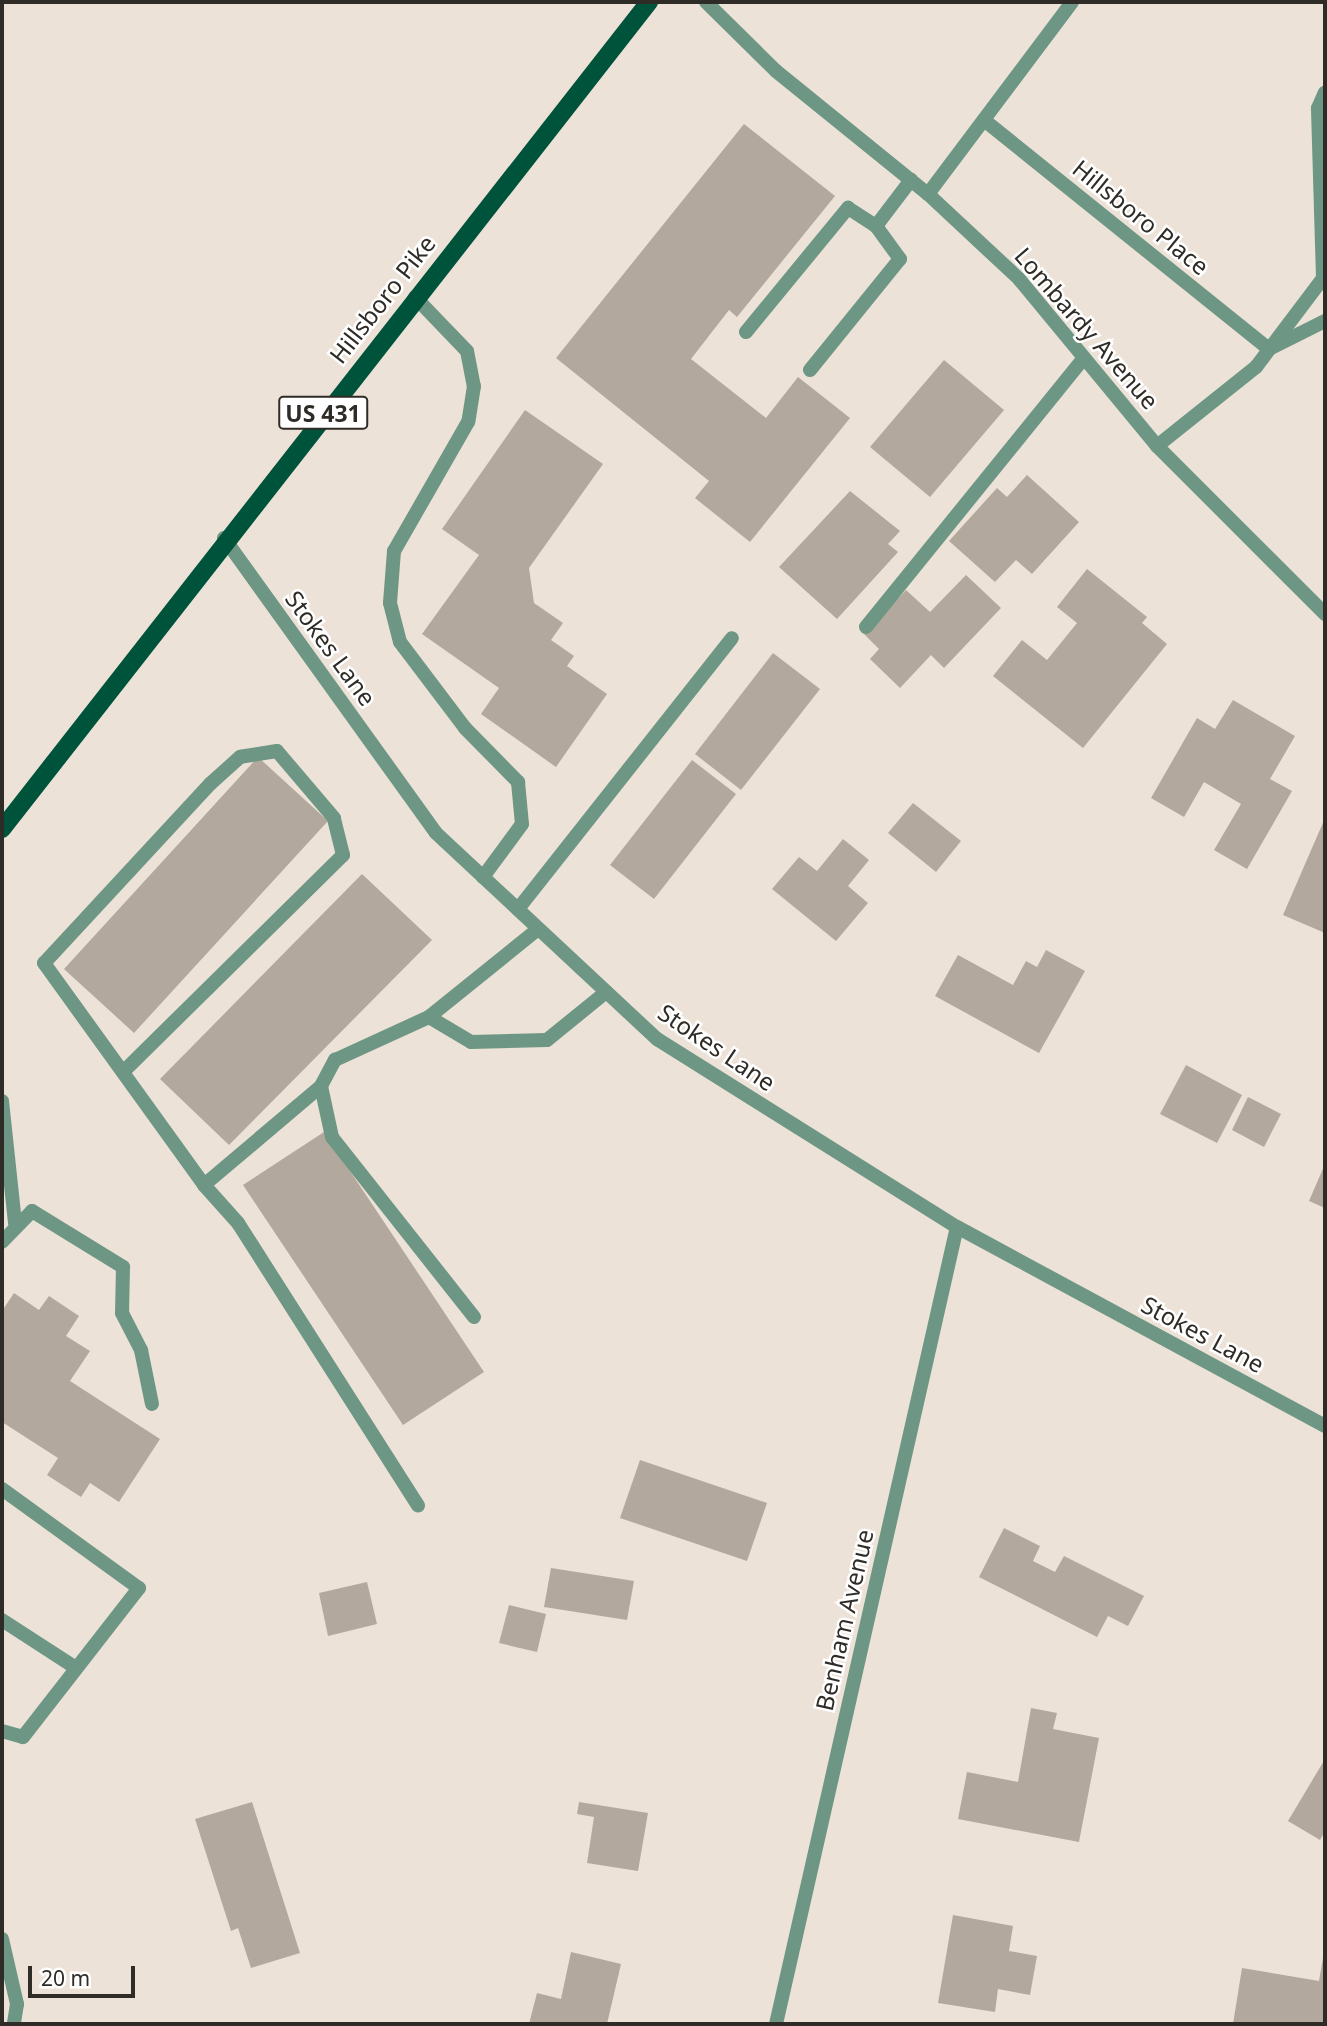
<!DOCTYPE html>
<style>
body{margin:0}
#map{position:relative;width:1327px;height:2026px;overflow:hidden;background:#ede2d7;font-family:"Noto Sans",sans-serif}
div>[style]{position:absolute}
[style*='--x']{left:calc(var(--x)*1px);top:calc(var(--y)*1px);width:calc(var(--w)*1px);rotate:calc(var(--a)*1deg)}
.building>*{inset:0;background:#b3a89e}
.service>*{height:14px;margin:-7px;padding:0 7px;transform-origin:7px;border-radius:7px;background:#6d9784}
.minor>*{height:14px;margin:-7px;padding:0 7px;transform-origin:7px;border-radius:7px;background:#6d9784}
.primary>*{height:18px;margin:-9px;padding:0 9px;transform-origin:9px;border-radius:9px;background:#00533b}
span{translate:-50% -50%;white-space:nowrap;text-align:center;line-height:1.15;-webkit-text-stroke:5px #fff;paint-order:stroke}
.shield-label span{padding:2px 5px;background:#fff;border:2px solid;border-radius:5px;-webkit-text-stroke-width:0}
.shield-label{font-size:23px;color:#2f2b26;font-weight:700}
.street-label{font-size:24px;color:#2f2b26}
.frame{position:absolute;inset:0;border:4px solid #2f2b26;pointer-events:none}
.scale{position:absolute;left:28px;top:1966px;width:107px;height:32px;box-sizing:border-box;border:4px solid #2f2b26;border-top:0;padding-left:9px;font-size:21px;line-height:24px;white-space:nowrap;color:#2f2b26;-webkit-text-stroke:5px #fff;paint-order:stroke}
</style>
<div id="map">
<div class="building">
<i style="clip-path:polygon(744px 124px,835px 196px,737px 317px,729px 310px,691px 359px,766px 418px,798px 377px,850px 418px,750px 542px,695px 498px,709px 481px,556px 358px)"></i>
<i style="clip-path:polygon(944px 360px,1004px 410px,930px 497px,870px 447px)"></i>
<i style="clip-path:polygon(525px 410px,603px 464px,529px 568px,534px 603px,563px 623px,551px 640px,574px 656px,567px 666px,607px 694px,556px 767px,481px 714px,499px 688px,422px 634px,479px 555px,442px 529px)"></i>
<i style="clip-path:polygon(1027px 475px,1079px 522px,1032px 574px,1016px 560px,995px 582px,949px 541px,997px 488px,1007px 497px)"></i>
<i style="clip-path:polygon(850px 491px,900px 531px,888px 544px,898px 552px,837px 619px,779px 567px)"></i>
<i style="clip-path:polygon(1087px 569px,1147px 617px,1142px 623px,1167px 644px,1083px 748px,993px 676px,1022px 640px,1047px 660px,1077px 623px,1057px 607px)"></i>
<i style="clip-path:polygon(966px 575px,1001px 608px,944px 668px,931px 655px,900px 688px,870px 659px,879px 649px,864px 634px,906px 590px,930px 612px)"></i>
<i style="clip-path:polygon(773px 653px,820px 689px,741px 790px,695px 754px)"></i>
<i style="clip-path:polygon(1233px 700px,1295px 736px,1270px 779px,1292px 791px,1247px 869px,1214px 850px,1241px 804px,1204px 782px,1184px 817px,1151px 798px,1197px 718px,1215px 729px)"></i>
<i style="clip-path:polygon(258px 757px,328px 821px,134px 1033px,64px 969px)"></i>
<i style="clip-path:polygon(692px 760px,736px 794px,654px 899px,610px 865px)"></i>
<i style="clip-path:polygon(913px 803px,961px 841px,936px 872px,888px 833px)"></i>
<i style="clip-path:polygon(1325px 818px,1325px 933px,1283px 915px)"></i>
<i style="clip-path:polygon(843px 839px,869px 860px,848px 886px,868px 903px,836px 941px,772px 889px,799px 857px,817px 871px)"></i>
<i style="clip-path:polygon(362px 874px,432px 940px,229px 1145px,160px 1079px)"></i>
<i style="clip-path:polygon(1046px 950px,1085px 971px,1039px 1053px,935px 996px,958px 955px,1013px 985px,1026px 961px,1037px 967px)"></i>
<i style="clip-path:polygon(1186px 1065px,1242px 1095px,1217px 1143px,1160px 1114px)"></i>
<i style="clip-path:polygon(1248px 1097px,1281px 1114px,1264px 1147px,1232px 1130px)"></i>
<i style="clip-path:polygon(324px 1132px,484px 1372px,403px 1425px,243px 1185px)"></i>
<i style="clip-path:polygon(1325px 1164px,1325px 1208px,1309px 1201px)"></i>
<i style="clip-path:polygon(14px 1293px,39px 1310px,49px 1296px,79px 1316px,66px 1336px,90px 1351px,70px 1381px,160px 1439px,119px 1502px,90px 1483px,81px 1497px,47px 1475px,58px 1458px,2px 1422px,2px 1311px)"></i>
<i style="clip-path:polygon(640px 1460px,767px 1503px,747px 1561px,620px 1518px)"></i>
<i style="clip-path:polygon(1004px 1528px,1040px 1546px,1033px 1561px,1055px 1572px,1064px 1556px,1144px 1596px,1128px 1626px,1108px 1616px,1097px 1637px,979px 1577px)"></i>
<i style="clip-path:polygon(551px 1568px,634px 1581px,627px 1620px,544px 1607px)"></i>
<i style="clip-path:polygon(367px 1582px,377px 1624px,328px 1636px,319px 1593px)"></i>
<i style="clip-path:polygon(509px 1605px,546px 1614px,537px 1652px,499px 1643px)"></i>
<i style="clip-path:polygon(1031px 1708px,1057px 1713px,1053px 1729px,1099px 1738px,1079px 1842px,958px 1819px,967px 1772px,1018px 1782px)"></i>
<i style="clip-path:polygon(1325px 1759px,1325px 1831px,1320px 1840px,1288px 1821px)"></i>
<i style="clip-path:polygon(252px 1802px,300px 1953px,251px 1968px,238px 1928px,231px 1931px,195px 1819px)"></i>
<i style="clip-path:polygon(579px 1802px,648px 1813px,638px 1871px,587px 1863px,594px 1817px,577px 1814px)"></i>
<i style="clip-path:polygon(953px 1915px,1013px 1926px,1009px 1951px,1037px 1956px,1030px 1995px,998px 1989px,995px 2012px,938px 2003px)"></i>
<i style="clip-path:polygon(571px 1952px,621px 1964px,607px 2024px,529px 2024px,537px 1993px,561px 1999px)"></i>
<i style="clip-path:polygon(1324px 1952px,1325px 2024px,1233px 2024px,1242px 1968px,1319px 1981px)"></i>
</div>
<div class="service">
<i style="--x:415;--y:297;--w:75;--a:46.1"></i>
<i style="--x:467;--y:351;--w:36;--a:79"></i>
<i style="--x:474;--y:386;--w:36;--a:99"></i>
<i style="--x:468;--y:422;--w:149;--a:119.8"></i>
<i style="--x:394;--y:551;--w:52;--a:94.4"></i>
<i style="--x:390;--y:603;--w:40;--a:75.6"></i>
<i style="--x:400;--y:642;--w:108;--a:52.9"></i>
<i style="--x:465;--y:728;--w:76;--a:45.5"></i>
<i style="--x:518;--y:782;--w:42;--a:84.6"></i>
<i style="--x:522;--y:824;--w:66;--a:126.3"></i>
<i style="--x:746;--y:332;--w:161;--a:-50.6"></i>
<i style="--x:848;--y:208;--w:33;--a:33"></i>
<i style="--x:876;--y:226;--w:58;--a:-52.7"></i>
<i style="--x:1269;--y:349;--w:63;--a:-26.6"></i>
<i style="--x:810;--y:370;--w:143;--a:-51"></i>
<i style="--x:900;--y:259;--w:41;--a:-126"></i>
<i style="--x:866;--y:627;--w:346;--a:-51"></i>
<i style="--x:518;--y:909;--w:345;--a:-51.7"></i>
<i style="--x:429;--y:1017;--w:49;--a:30.8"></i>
<i style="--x:471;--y:1042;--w:76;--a:-1.5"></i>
<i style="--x:547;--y:1040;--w:76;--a:-39.1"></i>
<i style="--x:123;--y:1072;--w:309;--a:-44.6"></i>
<i style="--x:343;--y:855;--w:38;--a:-104"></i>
<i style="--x:334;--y:818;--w:88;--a:-130.4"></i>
<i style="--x:277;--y:751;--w:37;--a:171"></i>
<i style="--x:240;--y:757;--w:40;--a:138"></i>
<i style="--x:210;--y:784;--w:244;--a:132.8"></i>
<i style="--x:44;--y:963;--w:274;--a:54.2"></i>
<i style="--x:204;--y:1185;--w:153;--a:-40.2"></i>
<i style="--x:2;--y:1101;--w:123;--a:83.9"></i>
<i style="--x:204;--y:1185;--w:51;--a:48.2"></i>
<i style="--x:238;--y:1223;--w:335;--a:57.5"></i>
<i style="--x:2;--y:1242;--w:43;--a:-45.9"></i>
<i style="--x:32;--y:1211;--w:107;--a:31.6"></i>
<i style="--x:123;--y:1267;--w:46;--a:91.2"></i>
<i style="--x:122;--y:1313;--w:42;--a:62.8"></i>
<i style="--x:141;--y:1350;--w:55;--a:78.5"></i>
<i style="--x:474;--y:1317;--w:229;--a:-128.3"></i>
<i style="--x:332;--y:1137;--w:52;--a:-102.2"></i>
<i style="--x:321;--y:1086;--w:30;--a:-62"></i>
<i style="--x:335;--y:1060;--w:103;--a:-24.6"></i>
<i style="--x:429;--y:1017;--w:140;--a:-38.9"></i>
<i style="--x:2;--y:1489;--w:169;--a:35.9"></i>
<i style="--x:139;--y:1588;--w:189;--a:127.9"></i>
<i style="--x:23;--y:1737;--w:22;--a:-164"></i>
<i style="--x:2;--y:1620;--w:88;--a:33"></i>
</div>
<div class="minor">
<i style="--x:706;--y:2;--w:98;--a:44.6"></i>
<i style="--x:776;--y:71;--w:196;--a:39"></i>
<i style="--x:928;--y:194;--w:125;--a:43"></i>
<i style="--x:1019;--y:279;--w:217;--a:50.4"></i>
<i style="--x:1157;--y:446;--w:238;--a:45"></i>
<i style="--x:984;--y:120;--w:366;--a:38.8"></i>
<i style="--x:928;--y:194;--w:240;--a:-53.1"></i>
<i style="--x:1157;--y:446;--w:127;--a:-38.6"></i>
<i style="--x:1256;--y:367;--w:111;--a:-53"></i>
<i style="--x:1323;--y:278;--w:170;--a:-91.7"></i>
<i style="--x:1318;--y:108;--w:17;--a:-66"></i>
<i style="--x:224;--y:538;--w:363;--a:54.3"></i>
<i style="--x:436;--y:833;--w:302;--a:43"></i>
<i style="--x:657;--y:1039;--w:354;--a:32.1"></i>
<i style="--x:957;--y:1227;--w:418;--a:28.4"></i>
<i style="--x:2;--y:1939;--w:67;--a:77"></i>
<i style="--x:17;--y:2004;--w:20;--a:99"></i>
<i style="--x:776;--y:2024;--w:817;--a:-77.21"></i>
</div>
<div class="primary">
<i style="--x:2;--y:829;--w:1050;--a:-51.96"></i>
</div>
<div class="shield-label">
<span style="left:323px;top:413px">US 431</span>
</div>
<div class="street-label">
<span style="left:1141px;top:217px;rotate:39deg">Hillsboro Place</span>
<span style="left:382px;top:299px;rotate:-52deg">Hillsboro Pike</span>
<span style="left:1087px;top:328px;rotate:49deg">Lombardy Avenue</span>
<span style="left:331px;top:648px;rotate:54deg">Stokes Lane</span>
<span style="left:717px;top:1047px;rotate:34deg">Stokes Lane</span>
<span style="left:1203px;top:1334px;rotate:28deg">Stokes Lane</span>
<span style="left:844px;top:1620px;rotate:-77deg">Benham Avenue</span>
</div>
<div class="frame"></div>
<div class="scale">20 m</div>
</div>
